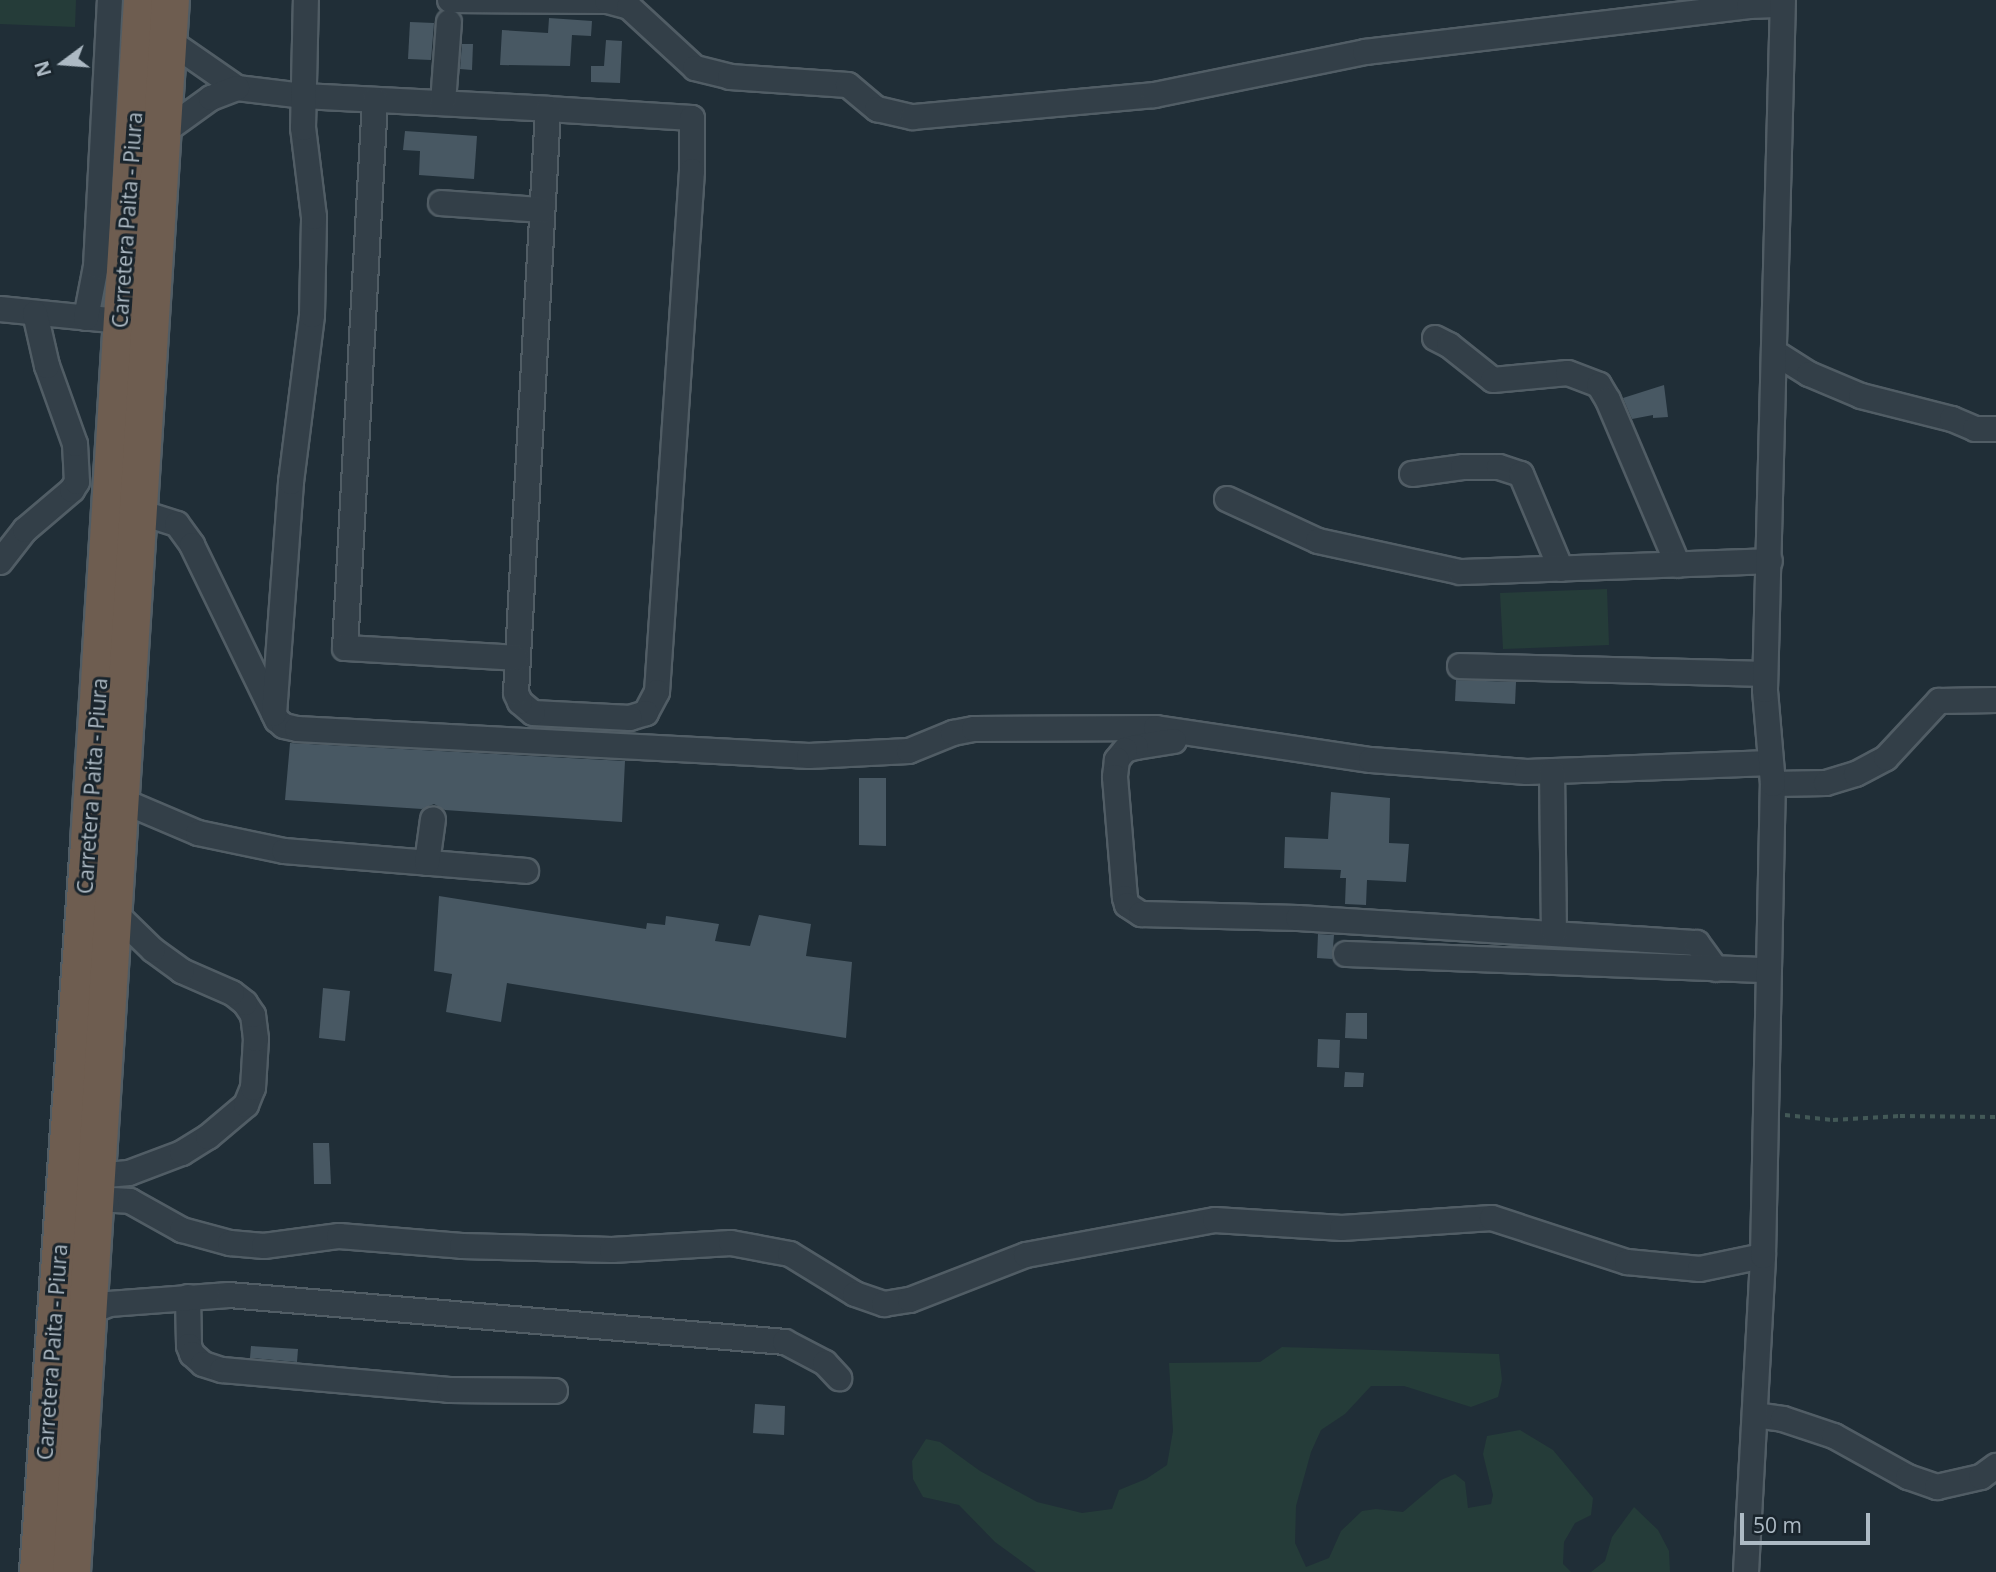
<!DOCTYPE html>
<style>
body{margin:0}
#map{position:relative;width:1996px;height:1572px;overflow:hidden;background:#202e37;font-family:"Open Sans",sans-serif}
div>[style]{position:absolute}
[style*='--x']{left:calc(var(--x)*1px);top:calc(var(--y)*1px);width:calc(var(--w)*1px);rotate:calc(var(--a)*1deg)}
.green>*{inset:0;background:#253c39}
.building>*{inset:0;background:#485863}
.path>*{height:3.5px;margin-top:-1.75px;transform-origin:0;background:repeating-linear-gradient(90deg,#435957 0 5px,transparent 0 10px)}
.roads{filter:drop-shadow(2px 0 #515d65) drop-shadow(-2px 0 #515d65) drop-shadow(0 2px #515d65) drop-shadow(0 -2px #515d65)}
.minor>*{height:24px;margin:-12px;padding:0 12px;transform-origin:12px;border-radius:12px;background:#333f48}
.highway>*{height:37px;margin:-18.5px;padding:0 18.5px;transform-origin:18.5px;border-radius:18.5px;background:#6e5d50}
span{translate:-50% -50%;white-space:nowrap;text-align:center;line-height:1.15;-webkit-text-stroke:6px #19242c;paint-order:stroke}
.street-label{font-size:21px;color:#adbac4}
.north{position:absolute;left:28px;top:28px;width:70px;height:70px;-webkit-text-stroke:5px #19242c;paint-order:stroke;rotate:254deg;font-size:19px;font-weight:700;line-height:28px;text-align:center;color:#adbac4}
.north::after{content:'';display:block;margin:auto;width:24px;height:32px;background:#adbac4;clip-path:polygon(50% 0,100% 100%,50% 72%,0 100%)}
.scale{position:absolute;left:1740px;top:1513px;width:130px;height:32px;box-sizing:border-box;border:4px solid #adbac4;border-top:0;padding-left:9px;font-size:21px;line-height:24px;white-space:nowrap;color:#adbac4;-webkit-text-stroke:5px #19242c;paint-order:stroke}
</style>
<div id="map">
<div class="green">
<i style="clip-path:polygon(0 0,76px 0,75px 27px,0 24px)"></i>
<i style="clip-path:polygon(1607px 589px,1609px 645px,1503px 649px,1500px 593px)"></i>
<i style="clip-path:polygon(1282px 1347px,1499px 1354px,1502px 1380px,1498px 1397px,1471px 1407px,1404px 1386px,1371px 1386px,1345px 1414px,1321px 1430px,1311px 1452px,1296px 1506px,1295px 1543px,1306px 1567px,1329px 1558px,1341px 1531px,1362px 1511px,1376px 1509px,1403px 1512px,1441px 1480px,1455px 1474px,1465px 1482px,1468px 1508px,1491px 1504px,1493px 1495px,1483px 1454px,1487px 1436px,1520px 1430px,1553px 1450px,1593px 1498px,1591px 1515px,1575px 1523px,1564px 1542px,1563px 1564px,1571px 1572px,1036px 1572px,995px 1542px,959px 1505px,923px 1497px,913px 1479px,912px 1461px,926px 1439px,940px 1442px,980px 1471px,1037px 1502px,1082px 1513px,1112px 1509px,1119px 1490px,1146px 1479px,1167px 1465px,1173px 1431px,1169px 1363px,1260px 1362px)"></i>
<i style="clip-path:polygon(1634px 1507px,1658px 1530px,1669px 1551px,1670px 1572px,1591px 1572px,1605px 1561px,1612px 1537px)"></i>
</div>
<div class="building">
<i style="clip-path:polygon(549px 18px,592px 21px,591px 36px,572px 35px,570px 66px,500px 65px,502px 30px,548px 33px)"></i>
<i style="clip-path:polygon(410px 22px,434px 23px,431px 60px,408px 59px)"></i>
<i style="clip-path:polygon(606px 40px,622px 41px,620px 83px,591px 82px,591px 66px,604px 66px)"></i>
<i style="clip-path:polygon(462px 44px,473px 44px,472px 70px,460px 69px)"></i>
<i style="clip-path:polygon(405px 131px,477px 136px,474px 179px,419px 175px,420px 151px,403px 150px)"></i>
<i style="clip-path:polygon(1664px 385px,1668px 417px,1653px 418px,1653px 415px,1632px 419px,1623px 398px)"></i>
<i style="clip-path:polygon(1456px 680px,1516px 682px,1515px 704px,1455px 701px)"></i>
<i style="clip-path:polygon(290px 743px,625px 761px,622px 822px,445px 810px,434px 804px,422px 809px,285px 800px)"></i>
<i style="clip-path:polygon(859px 778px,886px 778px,886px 846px,859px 845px)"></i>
<i style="clip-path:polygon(1331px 792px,1390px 798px,1389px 843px,1409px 844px,1406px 882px,1367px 880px,1366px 905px,1345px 904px,1346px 878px,1340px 878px,1341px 870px,1284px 868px,1285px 837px,1328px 839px)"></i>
<i style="clip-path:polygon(439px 896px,646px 929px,647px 923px,665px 925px,666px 916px,719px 924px,715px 941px,750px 946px,759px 915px,811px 924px,806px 956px,852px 962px,846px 1038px,507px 983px,501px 1022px,446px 1012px,452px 974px,434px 971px)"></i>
<i style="clip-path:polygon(1318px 934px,1334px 935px,1332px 959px,1317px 958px)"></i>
<i style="clip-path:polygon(323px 988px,350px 991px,345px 1041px,319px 1038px)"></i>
<i style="clip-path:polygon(1346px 1013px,1367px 1013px,1367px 1039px,1345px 1038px)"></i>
<i style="clip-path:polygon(1318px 1039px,1340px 1040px,1339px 1068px,1317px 1067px)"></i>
<i style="clip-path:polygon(1345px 1072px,1364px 1073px,1363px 1087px,1344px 1087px)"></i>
<i style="clip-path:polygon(313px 1143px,329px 1143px,331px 1184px,314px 1184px)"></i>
<i style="clip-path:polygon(251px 1346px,298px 1349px,297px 1362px,250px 1358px)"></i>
<i style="clip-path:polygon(755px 1404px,785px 1406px,784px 1435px,753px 1433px)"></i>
</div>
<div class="path">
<i style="--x:1785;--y:1115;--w:48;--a:5.9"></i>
<i style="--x:1833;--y:1120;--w:67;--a:-3.4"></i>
<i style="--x:1900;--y:1116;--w:96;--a:0.6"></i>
</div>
<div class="roads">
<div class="minor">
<i style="--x:450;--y:0;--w:157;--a:0.4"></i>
<i style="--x:607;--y:1;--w:23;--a:15"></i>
<i style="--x:629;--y:7;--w:90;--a:42.7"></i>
<i style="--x:695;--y:68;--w:36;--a:14"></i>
<i style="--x:730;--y:77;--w:118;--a:3.9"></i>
<i style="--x:848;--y:85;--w:38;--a:40"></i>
<i style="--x:877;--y:109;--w:37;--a:13"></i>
<i style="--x:913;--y:117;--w:242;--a:-5.2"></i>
<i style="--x:1154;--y:95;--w:215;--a:-11.5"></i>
<i style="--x:1365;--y:52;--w:387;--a:-6.8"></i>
<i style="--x:1749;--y:6;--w:33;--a:-2"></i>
<i style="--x:168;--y:40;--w:84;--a:34.8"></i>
<i style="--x:237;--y:88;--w:66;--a:6.9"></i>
<i style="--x:303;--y:96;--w:245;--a:3"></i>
<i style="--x:548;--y:109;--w:144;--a:3.6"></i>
<i style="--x:692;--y:118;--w:53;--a:90"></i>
<i style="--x:692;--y:171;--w:522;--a:93.84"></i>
<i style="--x:657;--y:692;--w:24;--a:118"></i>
<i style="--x:646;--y:713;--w:17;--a:163"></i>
<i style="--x:630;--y:718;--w:97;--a:-177"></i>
<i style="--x:533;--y:713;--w:17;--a:-140"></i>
<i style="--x:520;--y:702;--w:10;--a:-114"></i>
<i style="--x:516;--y:693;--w:585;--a:-86.86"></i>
<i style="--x:375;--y:100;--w:549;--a:93.13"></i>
<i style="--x:345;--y:648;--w:171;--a:3.3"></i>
<i style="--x:443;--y:103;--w:81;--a:-85.8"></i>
<i style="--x:161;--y:134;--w:62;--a:-35.8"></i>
<i style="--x:211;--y:98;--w:28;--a:-21"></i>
<i style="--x:441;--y:203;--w:101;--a:4"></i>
<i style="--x:0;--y:309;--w:122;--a:5.7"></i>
<i style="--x:86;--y:318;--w:53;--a:-79.1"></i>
<i style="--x:96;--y:266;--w:266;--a:-87"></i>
<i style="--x:1435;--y:338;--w:16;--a:27"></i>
<i style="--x:1449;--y:345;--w:56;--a:38.5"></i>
<i style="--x:1493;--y:380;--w:75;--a:-5.3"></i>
<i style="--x:1568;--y:373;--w:33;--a:21"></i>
<i style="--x:1599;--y:385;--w:17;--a:59"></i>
<i style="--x:1608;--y:400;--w:179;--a:67"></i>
<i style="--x:1774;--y:352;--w:41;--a:32.2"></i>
<i style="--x:1809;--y:374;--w:56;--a:22.9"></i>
<i style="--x:1861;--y:396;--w:94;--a:14.2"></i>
<i style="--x:1952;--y:419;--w:25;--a:23"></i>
<i style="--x:1975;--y:429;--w:21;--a:0"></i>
<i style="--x:1412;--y:474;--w:51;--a:-7.8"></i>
<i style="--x:1463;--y:467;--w:36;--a:0"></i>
<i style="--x:1499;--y:467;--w:23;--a:18"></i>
<i style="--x:1521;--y:474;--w:103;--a:67.2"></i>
<i style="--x:1227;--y:499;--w:100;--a:24.8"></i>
<i style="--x:1318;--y:541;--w:145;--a:12.3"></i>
<i style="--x:1460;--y:572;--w:310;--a:-2"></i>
<i style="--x:136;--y:511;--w:43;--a:17.6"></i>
<i style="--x:177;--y:524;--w:26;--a:54"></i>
<i style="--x:192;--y:545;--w:195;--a:64.1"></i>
<i style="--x:277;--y:720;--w:9;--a:41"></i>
<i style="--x:284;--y:726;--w:13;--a:13"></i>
<i style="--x:297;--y:729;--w:513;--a:3.02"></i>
<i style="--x:809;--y:756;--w:100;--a:-2.9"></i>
<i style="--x:909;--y:751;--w:48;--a:-22.2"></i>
<i style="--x:953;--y:733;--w:21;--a:-11"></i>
<i style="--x:974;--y:729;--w:182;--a:-0.3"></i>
<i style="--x:1156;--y:728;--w:217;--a:8.5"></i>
<i style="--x:1371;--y:760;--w:156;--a:4.4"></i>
<i style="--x:1527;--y:772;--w:244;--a:-2.1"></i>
<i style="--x:0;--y:562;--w:41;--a:-52"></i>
<i style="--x:25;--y:530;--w:62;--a:-40.4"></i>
<i style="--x:72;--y:490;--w:9;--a:-58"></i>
<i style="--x:77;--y:482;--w:38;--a:-93"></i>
<i style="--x:75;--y:444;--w:83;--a:-109.7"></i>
<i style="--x:47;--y:366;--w:54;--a:-102.8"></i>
<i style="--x:1460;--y:666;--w:305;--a:1.5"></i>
<i style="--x:274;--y:714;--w:233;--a:-85.8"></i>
<i style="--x:291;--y:482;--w:168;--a:-82.8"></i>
<i style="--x:312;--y:315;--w:98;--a:-88.8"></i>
<i style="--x:314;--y:217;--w:90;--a:-97"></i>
<i style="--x:303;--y:128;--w:128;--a:-88.7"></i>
<i style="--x:1174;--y:741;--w:38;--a:171"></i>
<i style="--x:1136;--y:747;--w:11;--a:165"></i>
<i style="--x:1125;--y:750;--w:13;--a:129"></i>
<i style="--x:1117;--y:760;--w:17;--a:97"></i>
<i style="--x:1115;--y:777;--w:121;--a:85.3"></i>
<i style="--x:1125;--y:898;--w:7;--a:74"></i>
<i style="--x:1127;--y:905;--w:17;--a:33"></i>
<i style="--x:1141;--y:914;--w:157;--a:1.5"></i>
<i style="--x:1298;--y:918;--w:400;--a:3.6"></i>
<i style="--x:1697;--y:943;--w:32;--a:54"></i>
<i style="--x:1552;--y:771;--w:162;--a:89.3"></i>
<i style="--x:1773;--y:784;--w:53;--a:-1.1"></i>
<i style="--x:1826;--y:783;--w:31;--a:-17"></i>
<i style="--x:1856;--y:774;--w:34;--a:-28"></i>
<i style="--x:1886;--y:758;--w:78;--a:-47.1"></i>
<i style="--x:1939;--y:701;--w:57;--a:-1"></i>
<i style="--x:118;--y:799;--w:87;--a:23"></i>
<i style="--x:198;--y:833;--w:88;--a:11.8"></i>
<i style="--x:284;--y:851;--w:243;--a:4.7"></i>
<i style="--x:427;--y:863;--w:44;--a:-82.2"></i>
<i style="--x:1346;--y:954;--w:423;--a:2.2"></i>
<i style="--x:95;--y:1176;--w:34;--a:-5"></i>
<i style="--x:129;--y:1173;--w:57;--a:-20.7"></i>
<i style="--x:182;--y:1153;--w:31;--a:-32"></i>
<i style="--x:208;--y:1137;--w:50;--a:-40.1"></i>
<i style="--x:246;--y:1105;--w:18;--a:-68"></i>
<i style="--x:253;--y:1088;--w:49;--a:-86.5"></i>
<i style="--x:256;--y:1039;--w:24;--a:-97"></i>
<i style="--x:253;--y:1015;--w:14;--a:-124"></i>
<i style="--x:245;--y:1003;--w:16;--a:-142"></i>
<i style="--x:232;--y:993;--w:55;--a:-156.3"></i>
<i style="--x:182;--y:971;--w:36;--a:-144"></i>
<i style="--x:153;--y:950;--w:59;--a:-135.7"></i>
<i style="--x:94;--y:1199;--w:36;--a:3"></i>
<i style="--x:130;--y:1201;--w:60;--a:29.1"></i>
<i style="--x:182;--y:1230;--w:50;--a:15.2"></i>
<i style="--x:230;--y:1243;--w:34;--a:5"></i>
<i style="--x:264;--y:1246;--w:76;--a:-7.6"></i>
<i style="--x:339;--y:1236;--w:123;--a:4.6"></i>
<i style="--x:462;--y:1246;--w:150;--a:1.5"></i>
<i style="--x:612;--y:1250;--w:119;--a:-3.4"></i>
<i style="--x:731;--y:1243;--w:60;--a:10.6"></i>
<i style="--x:790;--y:1254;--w:76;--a:31.6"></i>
<i style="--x:855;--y:1294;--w:31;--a:19"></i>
<i style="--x:884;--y:1304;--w:26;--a:-9"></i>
<i style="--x:910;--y:1300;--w:124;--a:-21.2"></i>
<i style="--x:1026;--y:1255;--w:192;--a:-10.5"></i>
<i style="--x:1215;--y:1220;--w:127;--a:3.6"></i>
<i style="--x:1342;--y:1228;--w:150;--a:-3.8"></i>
<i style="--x:1492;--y:1218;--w:142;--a:18.1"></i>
<i style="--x:1627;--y:1262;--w:73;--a:5.5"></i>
<i style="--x:1700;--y:1269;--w:64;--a:-11.7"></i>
<i style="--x:188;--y:1297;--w:49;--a:88.8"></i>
<i style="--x:189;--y:1346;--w:9;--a:69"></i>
<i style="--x:192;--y:1354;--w:15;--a:42"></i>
<i style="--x:203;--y:1364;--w:20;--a:18"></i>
<i style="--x:222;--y:1370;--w:228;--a:5"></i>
<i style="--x:449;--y:1390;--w:106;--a:0.5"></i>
<i style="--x:87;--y:1313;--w:24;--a:-22"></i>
<i style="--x:109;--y:1304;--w:120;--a:-4.3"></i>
<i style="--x:229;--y:1295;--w:558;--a:4.83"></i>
<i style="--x:785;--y:1342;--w:45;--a:27.7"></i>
<i style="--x:825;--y:1363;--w:21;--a:47"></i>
<i style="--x:1755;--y:1415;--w:28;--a:8"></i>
<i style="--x:1783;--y:1419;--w:54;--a:18.4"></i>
<i style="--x:1834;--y:1436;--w:85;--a:29"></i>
<i style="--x:1908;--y:1477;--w:31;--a:19"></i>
<i style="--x:1937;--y:1487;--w:45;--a:-12.8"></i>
<i style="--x:1981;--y:1477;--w:19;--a:-36"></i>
<i style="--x:1746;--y:1572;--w:316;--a:-86.9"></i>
<i style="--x:1763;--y:1256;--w:472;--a:-88.8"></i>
<i style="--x:1773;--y:784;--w:94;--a:-94.9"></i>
<i style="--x:1765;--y:690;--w:690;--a:-88.51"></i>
</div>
<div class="highway">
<i style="--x:38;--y:1572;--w:732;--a:-86"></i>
<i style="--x:89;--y:842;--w:844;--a:-86.4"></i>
<i style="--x:71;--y:1572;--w:1575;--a:-86.4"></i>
</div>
</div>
<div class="street-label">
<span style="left:127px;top:220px;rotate:-86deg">Carretera Paita - Piura</span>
<span style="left:92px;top:786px;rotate:-86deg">Carretera Paita - Piura</span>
<span style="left:52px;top:1352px;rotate:-86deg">Carretera Paita - Piura</span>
</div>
<div class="north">N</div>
<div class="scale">50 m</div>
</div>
